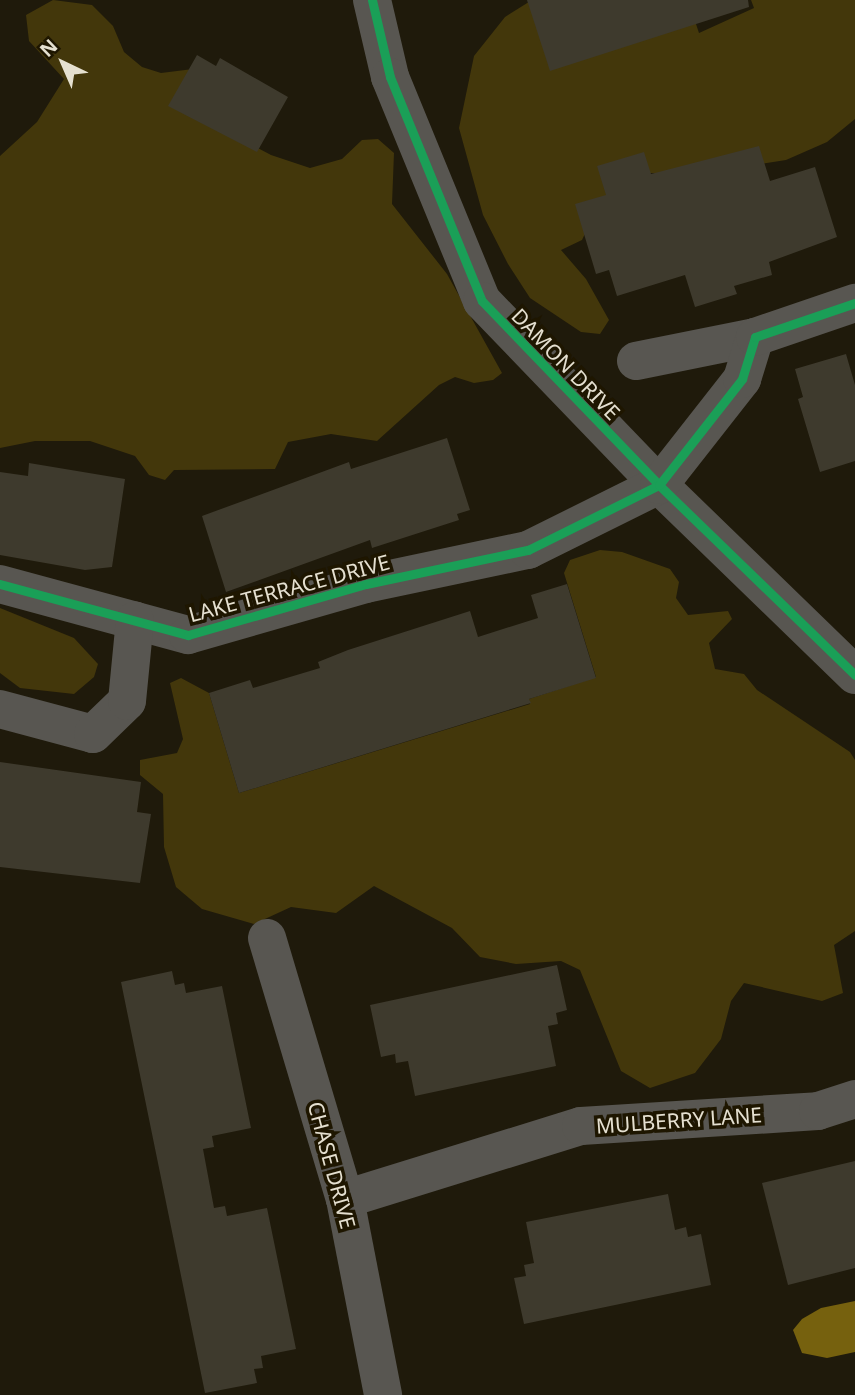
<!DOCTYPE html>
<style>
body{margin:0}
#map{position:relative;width:855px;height:1395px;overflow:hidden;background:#1f1a0b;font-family:"Noto Sans",sans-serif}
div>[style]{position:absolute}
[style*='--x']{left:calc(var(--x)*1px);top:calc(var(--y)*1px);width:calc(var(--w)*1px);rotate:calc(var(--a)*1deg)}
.green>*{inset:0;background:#43370b}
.water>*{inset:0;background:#76610e}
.building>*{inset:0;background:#3e3a2d}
.minor>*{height:38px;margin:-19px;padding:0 19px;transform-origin:19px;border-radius:19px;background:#585651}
.cycleway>*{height:9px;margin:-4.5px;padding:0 4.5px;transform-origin:4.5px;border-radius:4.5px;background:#1a9f57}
span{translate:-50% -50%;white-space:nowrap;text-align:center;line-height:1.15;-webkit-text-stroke:7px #1e1600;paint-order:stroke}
.street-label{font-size:21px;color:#e5e0d0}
.north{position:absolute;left:28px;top:28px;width:70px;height:70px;-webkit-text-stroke:5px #1e1600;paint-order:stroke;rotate:316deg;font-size:19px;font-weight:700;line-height:28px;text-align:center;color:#e5e0d0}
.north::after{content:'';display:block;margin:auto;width:24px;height:32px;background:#e5e0d0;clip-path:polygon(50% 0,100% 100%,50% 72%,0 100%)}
</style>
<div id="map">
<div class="green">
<i style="clip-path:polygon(53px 0,92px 5px,113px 26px,124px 52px,142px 67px,161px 73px,193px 69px,241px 139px,271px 155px,310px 168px,342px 159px,362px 140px,378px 139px,394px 153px,392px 204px,447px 274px,502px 373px,493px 380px,474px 383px,455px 377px,439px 385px,377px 441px,331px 434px,288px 442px,275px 469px,174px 470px,165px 480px,149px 475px,135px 456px,90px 441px,35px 441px,0 448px,0 156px,37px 122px,64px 79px,29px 41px,26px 15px)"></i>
<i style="clip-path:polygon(532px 0,696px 24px,699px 33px,754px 8px,751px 0,855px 0,855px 119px,827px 142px,786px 160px,705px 173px,640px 173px,596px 210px,582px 240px,561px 250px,586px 279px,609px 320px,600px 334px,581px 332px,530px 298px,508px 264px,483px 215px,459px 128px,474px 56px,505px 17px)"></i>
<i style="clip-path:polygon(600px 550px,622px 552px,670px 569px,679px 582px,676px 598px,688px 615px,728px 611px,732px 619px,709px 643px,715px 669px,744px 674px,757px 690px,850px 752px,855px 760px,855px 931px,834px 945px,843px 993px,822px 1001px,744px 983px,731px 1001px,721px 1039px,695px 1073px,650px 1088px,621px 1071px,580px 970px,561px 961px,516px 964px,480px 957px,452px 928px,374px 886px,336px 913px,291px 907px,254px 924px,202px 909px,176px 887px,164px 847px,163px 794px,140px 775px,140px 760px,177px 753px,183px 739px,170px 683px,181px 678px,209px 693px,239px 793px,530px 704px,529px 699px,596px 677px,564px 573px,570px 560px)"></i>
<i style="clip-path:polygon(0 608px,74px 638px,98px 664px,94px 677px,74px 694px,20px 688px,0 673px)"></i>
</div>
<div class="water">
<i style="clip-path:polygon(855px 1301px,855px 1352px,827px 1358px,802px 1353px,793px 1330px,802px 1319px,821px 1308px)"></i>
</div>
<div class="building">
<i style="clip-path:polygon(527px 0,748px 0,749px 7px,550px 71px)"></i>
<i style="clip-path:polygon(197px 55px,216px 66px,220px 58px,288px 97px,257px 152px,168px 106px)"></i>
<i style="clip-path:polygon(759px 146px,770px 181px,815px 167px,837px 237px,769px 262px,772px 275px,734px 286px,737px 294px,695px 307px,685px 275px,617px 296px,609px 270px,596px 274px,575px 204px,606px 195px,597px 166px,644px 152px,651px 174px)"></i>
<i style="clip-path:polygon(846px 354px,855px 385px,855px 461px,820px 472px,798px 399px,803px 397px,795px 369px)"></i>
<i style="clip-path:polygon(447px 438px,470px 510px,457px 514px,459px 520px,372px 548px,370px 540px,226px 592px,202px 516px,349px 462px,351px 469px)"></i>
<i style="clip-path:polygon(29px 463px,125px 479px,112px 567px,85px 570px,0 555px,0 472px,28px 476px)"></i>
<i style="clip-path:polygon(567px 584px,596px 678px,529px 699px,531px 703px,239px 793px,209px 693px,250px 680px,253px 688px,320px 668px,318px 662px,348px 650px,470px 611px,478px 637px,538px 618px,531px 595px)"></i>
<i style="clip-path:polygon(0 762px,141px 782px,137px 812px,151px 814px,140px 883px,0 867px)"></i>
<i style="clip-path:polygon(557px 965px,567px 1010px,556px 1013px,558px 1024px,548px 1026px,556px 1066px,415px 1096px,408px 1061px,396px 1063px,395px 1054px,381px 1057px,370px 1005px)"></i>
<i style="clip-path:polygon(172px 971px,175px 985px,184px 983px,186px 993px,222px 986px,251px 1128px,212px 1136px,214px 1147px,203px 1149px,214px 1208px,225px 1206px,227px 1216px,267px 1208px,296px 1349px,261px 1356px,263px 1368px,254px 1369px,257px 1383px,205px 1393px,121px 982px)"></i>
<i style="clip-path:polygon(855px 1161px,855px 1268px,788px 1285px,762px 1183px)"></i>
<i style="clip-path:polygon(668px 1194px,675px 1230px,686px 1227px,688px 1237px,701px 1234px,711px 1285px,524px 1324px,514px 1278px,526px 1276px,524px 1265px,534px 1263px,526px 1222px)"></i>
</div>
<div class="minor">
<i style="--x:372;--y:0;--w:79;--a:76.8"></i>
<i style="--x:390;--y:77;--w:242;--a:67.7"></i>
<i style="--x:482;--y:301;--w:255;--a:46.1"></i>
<i style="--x:659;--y:485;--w:273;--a:44.1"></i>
<i style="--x:636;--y:361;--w:121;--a:-11.4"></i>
<i style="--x:0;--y:584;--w:195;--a:15.2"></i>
<i style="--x:188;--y:635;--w:185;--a:-16"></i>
<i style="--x:366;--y:584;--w:166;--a:-11.9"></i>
<i style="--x:528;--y:550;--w:146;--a:-26.4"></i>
<i style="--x:659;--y:485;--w:135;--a:-51.9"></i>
<i style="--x:742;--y:379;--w:44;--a:-72.8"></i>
<i style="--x:755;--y:337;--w:106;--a:-18.8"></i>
<i style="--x:0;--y:709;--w:96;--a:15"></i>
<i style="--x:93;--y:734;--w:47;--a:-44.1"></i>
<i style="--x:127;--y:701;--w:81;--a:-84.4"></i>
<i style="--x:267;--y:938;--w:272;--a:73.4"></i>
<i style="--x:345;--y:1199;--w:200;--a:79"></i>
<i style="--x:345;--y:1199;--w:247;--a:-17.2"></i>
<i style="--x:581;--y:1126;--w:237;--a:-3.6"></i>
<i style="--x:818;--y:1111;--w:39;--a:-18"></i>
</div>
<div class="cycleway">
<i style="--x:372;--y:0;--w:79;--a:76.8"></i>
<i style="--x:390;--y:77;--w:242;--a:67.7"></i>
<i style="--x:482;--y:301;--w:255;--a:46.1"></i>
<i style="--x:659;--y:485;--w:273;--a:44.1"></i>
<i style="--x:0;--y:584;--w:195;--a:15.2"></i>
<i style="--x:188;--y:635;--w:185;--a:-16"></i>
<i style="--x:366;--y:584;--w:166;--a:-11.9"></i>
<i style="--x:528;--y:550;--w:146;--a:-26.4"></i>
<i style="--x:659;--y:485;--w:135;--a:-51.9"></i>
<i style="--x:742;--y:379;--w:44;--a:-72.8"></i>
<i style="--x:755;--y:337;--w:106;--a:-18.8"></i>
</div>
<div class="street-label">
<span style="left:566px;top:364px;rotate:46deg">DAMON DRIVE</span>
<span style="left:289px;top:588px;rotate:-15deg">LAKE TERRACE DRIVE</span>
<span style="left:679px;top:1120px;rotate:-4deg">MULBERRY LANE</span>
<span style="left:332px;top:1165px;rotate:75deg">CHASE DRIVE</span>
</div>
<div class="north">N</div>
</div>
